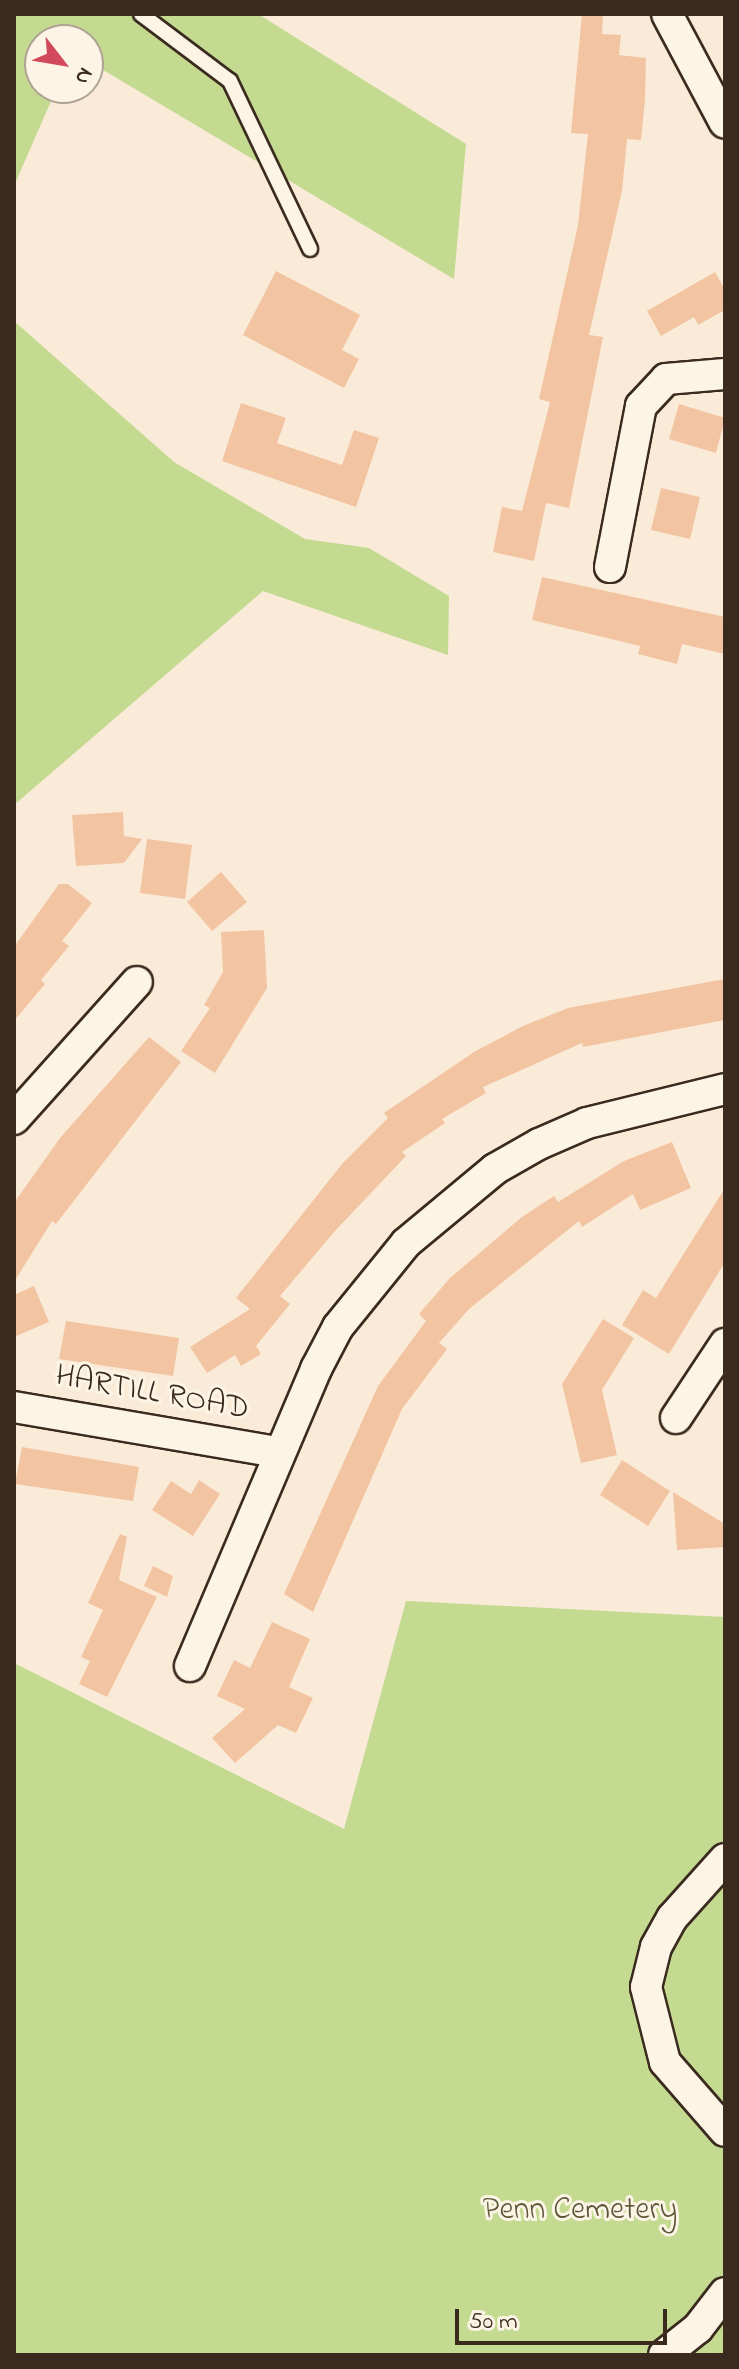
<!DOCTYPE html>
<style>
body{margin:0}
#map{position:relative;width:739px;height:2369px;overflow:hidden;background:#faebd8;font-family:"Indie Flower",sans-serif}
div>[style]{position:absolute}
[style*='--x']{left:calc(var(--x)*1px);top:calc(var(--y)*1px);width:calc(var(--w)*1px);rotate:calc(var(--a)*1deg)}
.green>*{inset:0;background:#c3da90}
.building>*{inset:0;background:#f2c4a2}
.roads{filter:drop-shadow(2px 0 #3b2a1e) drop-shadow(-2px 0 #3b2a1e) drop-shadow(0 2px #3b2a1e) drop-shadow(0 -2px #3b2a1e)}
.lane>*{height:14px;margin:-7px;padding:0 7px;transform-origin:7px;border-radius:7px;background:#fcf5e5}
.street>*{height:30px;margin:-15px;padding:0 15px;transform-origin:15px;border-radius:15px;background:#fcf5e5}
span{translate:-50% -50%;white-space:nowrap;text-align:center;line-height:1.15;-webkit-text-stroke:6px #fcf5e5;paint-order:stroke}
.street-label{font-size:32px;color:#3b2a1e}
.park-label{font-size:32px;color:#5d563a}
.frame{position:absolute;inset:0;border:16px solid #3b2a1e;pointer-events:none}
.north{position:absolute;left:24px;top:24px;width:80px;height:80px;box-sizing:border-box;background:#fcf5e5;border:2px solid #afa495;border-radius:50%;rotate:121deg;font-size:22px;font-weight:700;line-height:32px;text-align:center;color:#3b2a1e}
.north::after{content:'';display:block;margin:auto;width:28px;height:36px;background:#d1495b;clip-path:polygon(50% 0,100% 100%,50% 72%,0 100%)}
.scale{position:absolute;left:455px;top:2309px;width:212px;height:36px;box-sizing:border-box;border:4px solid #3b2a1e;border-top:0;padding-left:10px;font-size:24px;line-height:28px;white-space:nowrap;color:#3b2a1e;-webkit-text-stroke:6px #fcf5e5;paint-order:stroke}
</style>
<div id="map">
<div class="green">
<i style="clip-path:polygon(14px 14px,258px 14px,466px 144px,454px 279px,88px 61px,88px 40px,40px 40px,40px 88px,55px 92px,14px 186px)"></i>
<i style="clip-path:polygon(14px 321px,174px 462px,305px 539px,369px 548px,449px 596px,448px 655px,263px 591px,14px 805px)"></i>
<i style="clip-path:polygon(406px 1601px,725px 1617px,725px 2355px,14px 2355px,14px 1663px,344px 1829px)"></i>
</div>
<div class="building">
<i style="clip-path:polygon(582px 14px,603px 14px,602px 34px,621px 35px,619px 55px,646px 58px,645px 99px,641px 140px,627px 139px,622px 191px,589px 335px,603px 337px,569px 508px,546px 503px,534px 561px,493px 552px,502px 507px,522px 511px,550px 402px,539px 399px,578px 225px,588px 134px,571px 133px)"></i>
<i style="clip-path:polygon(276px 271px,360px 315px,342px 350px,359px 359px,344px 388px,243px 335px)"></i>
<i style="clip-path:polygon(715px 272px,725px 290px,725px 310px,698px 325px,694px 317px,661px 336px,647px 311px)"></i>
<i style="clip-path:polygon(241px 403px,286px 418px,277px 443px,342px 465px,354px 430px,379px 438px,356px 507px,222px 461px)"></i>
<i style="clip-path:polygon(679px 404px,725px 418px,716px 453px,669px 439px)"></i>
<i style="clip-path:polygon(661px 488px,700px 497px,690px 539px,651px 530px)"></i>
<i style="clip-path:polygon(542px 577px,725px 617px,725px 654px,682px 644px,677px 664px,638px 654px,640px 646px,532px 620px)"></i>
<i style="clip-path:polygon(123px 812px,124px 836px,142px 839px,124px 863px,76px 866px,72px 815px)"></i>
<i style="clip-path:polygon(147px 839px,192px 845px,185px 899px,140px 893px)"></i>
<i style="clip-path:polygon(221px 872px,247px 902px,212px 931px,187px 902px)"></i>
<i style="clip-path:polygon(59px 884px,68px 884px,92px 903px,62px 941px,69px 946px,41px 980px,45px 984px,14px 1021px,14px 947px)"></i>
<i style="clip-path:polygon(264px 930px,267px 988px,215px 1073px,181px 1051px,210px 1008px,204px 1005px,223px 972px,221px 932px)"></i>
<i style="clip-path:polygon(725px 979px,725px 1020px,583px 1047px,582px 1043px,483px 1087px,486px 1093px,442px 1119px,445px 1123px,402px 1152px,406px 1156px,334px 1232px,280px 1296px,290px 1304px,256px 1346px,261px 1354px,241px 1366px,235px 1355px,207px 1373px,190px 1347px,250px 1309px,236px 1298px,342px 1164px,388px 1118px,384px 1113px,474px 1052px,523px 1026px,568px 1008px)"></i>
<i style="clip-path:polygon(149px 1037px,181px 1062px,56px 1224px,52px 1221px,14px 1282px,14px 1203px,60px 1138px)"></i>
<i style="clip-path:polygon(672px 1142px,691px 1188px,640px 1210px,633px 1194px,582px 1227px,579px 1221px,469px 1309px,439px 1343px,447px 1349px,402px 1409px,313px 1612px,284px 1594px,378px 1386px,426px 1321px,419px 1314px,450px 1278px,522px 1217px,554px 1196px,558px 1202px,624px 1161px)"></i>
<i style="clip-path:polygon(725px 1188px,725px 1262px,669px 1354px,622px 1325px,643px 1290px,656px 1298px)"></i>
<i style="clip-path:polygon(34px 1286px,49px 1322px,14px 1337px,14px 1295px)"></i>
<i style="clip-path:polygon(603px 1319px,634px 1338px,602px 1390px,617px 1455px,581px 1463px,562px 1384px)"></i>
<i style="clip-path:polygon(66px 1321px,179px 1338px,173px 1376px,59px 1359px)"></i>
<i style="clip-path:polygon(22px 1447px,139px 1467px,133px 1501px,15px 1484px)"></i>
<i style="clip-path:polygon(622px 1460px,670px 1491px,648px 1526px,600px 1495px)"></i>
<i style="clip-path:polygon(199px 1480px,220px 1494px,193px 1536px,152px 1510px,171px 1481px,191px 1494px)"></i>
<i style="clip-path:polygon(673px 1492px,725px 1524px,725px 1547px,677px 1550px)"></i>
<i style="clip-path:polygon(120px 1534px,127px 1537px,119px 1580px,157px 1597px,107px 1697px,79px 1684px,90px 1661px,81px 1657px,103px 1610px,88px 1603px)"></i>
<i style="clip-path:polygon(153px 1566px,173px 1576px,167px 1597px,144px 1586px)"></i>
<i style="clip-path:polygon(272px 1622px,310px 1639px,289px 1687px,313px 1698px,296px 1733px,278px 1725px,235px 1763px,212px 1738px,245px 1709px,217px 1696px,234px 1660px,250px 1668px)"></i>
</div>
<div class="roads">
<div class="lane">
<i style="--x:141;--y:14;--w:111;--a:37"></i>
<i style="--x:230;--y:81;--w:186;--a:64.5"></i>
</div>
<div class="street">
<i style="--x:667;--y:14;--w:123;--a:62"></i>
<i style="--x:610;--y:567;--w:164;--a:-79.1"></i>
<i style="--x:641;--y:406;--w:37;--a:-47"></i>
<i style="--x:666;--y:379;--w:59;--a:-4.8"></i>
<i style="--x:14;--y:1119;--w:184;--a:-48.1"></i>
<i style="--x:14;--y:1407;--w:268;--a:9.7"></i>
<i style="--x:676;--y:1418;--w:89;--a:-56.5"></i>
<i style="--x:190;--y:1666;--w:323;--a:-67"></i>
<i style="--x:316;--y:1369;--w:47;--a:-62.4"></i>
<i style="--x:338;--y:1327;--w:108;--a:-51"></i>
<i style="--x:406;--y:1243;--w:116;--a:-39.7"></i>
<i style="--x:495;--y:1169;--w:51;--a:-29.6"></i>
<i style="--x:539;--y:1144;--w:52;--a:-23.6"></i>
<i style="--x:587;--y:1123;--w:142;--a:-13.8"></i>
<i style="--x:725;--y:1859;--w:79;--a:131.9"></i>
<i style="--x:672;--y:1918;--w:33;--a:119"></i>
<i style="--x:656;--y:1947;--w:41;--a:104"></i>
<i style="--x:646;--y:1987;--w:77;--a:75.8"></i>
<i style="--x:665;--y:2062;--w:91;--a:49"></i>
<i style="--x:664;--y:2355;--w:43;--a:-38.5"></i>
<i style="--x:698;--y:2328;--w:44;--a:-52.4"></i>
</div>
</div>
<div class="street-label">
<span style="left:152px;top:1394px;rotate:10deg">HARTILL ROAD</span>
</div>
<div class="park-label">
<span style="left:580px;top:2211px">Penn Cemetery</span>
</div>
<div class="frame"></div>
<div class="north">N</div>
<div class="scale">50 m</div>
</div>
